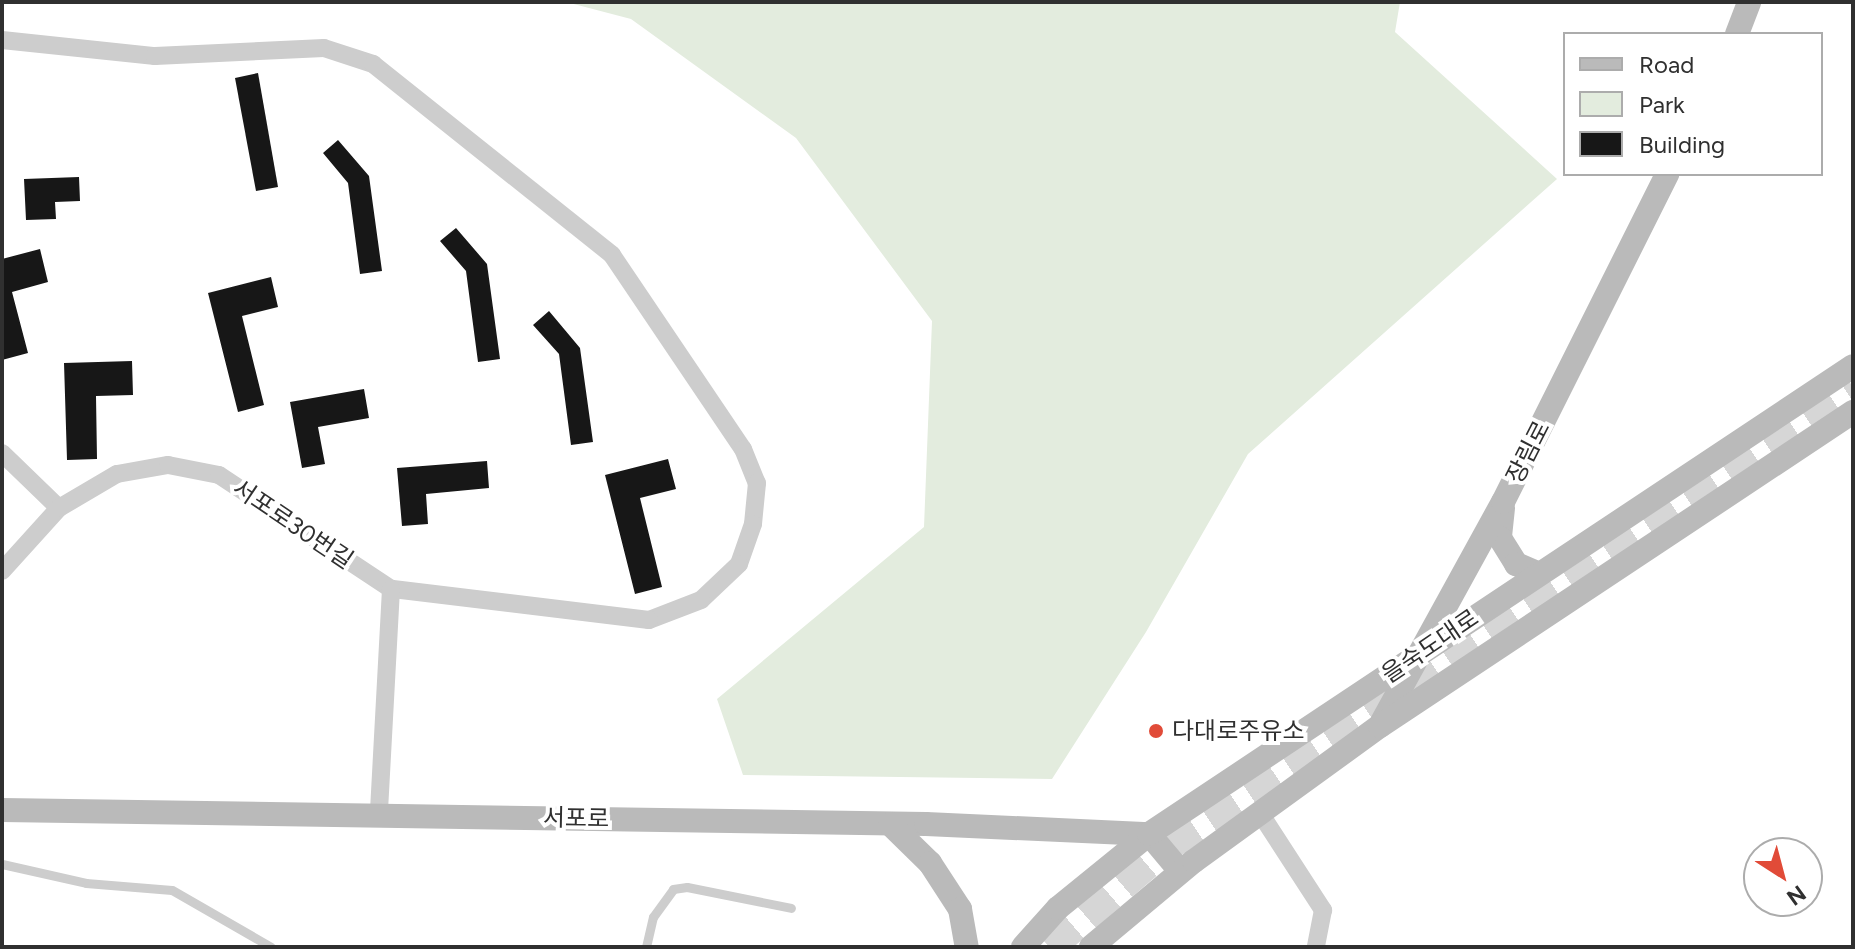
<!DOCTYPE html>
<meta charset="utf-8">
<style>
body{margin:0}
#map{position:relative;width:1855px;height:949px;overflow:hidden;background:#fff;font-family:Figtree,"Noto Sans KR",sans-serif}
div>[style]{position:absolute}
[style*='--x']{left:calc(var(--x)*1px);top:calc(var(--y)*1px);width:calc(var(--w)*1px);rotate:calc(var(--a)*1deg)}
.green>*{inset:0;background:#e3ecde}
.building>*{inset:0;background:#171717}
.highway-tunnel>*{height:32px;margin-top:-16px;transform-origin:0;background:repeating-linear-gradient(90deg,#d6d6d6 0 32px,transparent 0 48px)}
.lane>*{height:9px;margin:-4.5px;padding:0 4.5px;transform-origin:4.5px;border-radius:4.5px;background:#cdcdcd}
.street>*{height:18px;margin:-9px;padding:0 9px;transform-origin:9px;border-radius:9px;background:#cdcdcd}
.secondary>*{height:24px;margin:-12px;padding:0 12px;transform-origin:12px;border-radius:12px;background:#bababa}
.dots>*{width:22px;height:22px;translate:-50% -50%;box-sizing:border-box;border:4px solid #fff;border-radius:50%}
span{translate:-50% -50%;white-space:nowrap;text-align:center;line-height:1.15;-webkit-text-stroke:8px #fff;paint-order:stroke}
.street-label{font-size:24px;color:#303030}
.poi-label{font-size:24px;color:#303030}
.left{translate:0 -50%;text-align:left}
.frame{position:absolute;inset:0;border:4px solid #303030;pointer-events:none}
.legend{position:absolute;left:1563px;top:32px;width:260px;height:144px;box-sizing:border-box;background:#fff;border:2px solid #acacac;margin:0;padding:10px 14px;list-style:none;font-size:24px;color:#303030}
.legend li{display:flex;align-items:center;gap:16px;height:40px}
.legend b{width:40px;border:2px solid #acacac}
.north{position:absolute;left:1743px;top:837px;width:80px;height:80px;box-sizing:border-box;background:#fff;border:2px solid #acacac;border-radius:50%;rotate:144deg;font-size:22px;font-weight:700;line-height:32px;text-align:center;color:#303030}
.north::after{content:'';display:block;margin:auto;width:28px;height:36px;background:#e14b38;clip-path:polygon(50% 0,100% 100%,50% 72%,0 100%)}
</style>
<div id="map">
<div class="green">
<i style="clip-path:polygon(566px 2px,1400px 2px,1395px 32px,1557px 179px,1248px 454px,1146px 632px,1052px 779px,743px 775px,717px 699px,924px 527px,932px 321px,796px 138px,631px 19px)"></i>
</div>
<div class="building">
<i style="clip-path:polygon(258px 73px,278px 187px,256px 191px,235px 78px)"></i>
<i style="clip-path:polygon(338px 140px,369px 176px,382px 271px,360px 274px,348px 183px,323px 153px)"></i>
<i style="clip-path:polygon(79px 177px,80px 201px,55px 202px,56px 219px,26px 220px,24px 179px)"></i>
<i style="clip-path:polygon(456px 228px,487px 264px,500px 359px,478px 362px,466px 271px,440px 241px)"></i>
<i style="clip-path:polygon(40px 249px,48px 282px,12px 292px,28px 353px,2px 360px,2px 259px)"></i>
<i style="clip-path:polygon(271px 277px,278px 307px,242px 316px,264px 405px,238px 412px,208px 293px)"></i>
<i style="clip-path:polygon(549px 311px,580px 348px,593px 442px,571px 445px,559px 354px,533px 325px)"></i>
<i style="clip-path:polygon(132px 361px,133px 395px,96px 396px,97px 459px,67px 460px,64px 363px)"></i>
<i style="clip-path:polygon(364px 389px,369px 418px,318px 427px,325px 464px,302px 468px,290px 402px)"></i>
<i style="clip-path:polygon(668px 459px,676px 489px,640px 498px,662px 587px,635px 594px,605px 475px)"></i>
<i style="clip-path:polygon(487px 461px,489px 488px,426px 494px,428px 524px,402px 526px,397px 468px)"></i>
</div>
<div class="highway-tunnel">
<i style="--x:1049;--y:947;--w:157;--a:-40.6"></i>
<i style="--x:1168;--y:845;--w:824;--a:-33.77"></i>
</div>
<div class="lane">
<i style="--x:2;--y:864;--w:86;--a:12.7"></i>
<i style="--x:86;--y:883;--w:86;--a:4.7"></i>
<i style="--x:172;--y:890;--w:114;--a:29.9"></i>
<i style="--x:646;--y:947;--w:31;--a:-77"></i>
<i style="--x:653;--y:917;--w:34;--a:-54"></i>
<i style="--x:673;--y:889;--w:14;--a:-8"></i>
<i style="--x:687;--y:887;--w:106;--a:11.4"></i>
</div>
<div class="street">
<i style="--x:2;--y:40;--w:154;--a:6"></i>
<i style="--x:155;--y:56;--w:169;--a:-2.7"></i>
<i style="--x:324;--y:48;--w:52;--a:18.1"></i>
<i style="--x:373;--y:64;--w:306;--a:38.6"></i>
<i style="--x:612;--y:255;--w:234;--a:56"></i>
<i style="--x:743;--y:449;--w:37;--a:68"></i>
<i style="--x:757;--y:483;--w:41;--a:95.6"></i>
<i style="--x:753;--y:524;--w:42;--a:109.3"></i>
<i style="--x:739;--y:564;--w:52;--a:136.5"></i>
<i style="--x:701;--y:600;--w:56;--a:159"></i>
<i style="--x:649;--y:620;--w:260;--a:-173.1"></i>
<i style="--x:2;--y:453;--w:79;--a:44"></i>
<i style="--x:2;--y:571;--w:85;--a:-47.9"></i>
<i style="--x:59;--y:508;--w:67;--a:-30.4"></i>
<i style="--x:117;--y:474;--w:52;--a:-10"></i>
<i style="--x:168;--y:465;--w:52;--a:11.1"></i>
<i style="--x:219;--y:475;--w:206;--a:33.5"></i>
<i style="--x:391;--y:589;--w:225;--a:93.1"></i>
<i style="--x:1260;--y:813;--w:116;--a:57"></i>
<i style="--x:1323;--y:910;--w:38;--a:101"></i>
</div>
<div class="secondary">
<i style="--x:1737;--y:34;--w:34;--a:-69"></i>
<i style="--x:1503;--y:508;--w:30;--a:96"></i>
<i style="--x:1500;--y:538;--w:31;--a:58"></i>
<i style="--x:1516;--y:564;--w:25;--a:23"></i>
<i style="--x:1382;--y:722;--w:251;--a:-61.2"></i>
<i style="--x:1503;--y:502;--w:367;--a:-63.4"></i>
<i style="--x:2;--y:810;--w:924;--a:0.87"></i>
<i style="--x:926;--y:824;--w:223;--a:2.6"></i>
<i style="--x:890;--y:824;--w:56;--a:44.3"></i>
<i style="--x:930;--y:863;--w:55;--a:56.9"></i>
<i style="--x:960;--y:909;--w:39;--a:80"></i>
<i style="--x:1149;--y:834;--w:48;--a:50"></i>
<i style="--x:1023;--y:947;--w:52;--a:-48.1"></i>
<i style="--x:1058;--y:908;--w:117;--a:-39.1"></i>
<i style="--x:1149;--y:834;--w:845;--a:-33.61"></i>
<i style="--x:1091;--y:947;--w:134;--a:-39.9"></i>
<i style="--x:1194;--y:861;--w:230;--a:-36"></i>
<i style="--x:1380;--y:726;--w:568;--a:-33.58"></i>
</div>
<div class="dots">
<i style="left:1156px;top:731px;background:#e14b38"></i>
</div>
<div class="street-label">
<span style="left:1528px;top:452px;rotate:-63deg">장림로</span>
<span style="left:293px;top:524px;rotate:34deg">서포로30번길</span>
<span style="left:1430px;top:646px;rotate:-34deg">을숙도대로</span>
<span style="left:576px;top:818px;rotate:1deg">서포로</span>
</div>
<div class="poi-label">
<span class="left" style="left:1172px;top:731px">다대로주유소</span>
</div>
<div class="frame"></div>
<ul class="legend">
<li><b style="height:10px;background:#bababa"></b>Road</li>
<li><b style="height:22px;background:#e3ecde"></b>Park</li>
<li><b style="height:22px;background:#171717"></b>Building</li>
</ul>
<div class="north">N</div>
</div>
